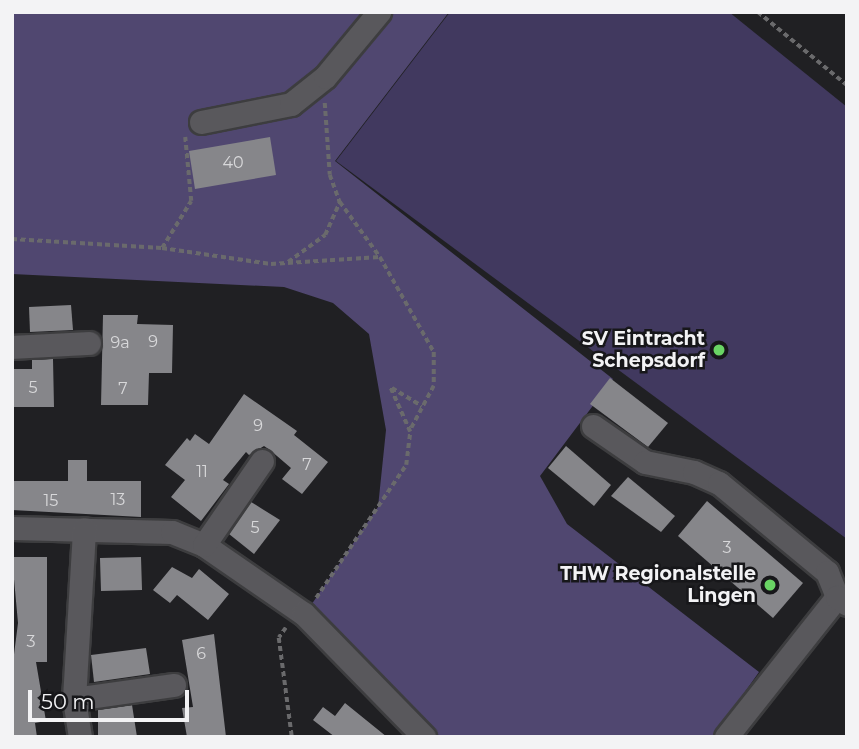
<!DOCTYPE html>
<style>
body{margin:0}
#map{position:relative;width:859px;height:749px;overflow:hidden;background:#202023;font-family:Montserrat,sans-serif}
div>[style]{position:absolute}
[style*='--x']{left:calc(var(--x)*1px);top:calc(var(--y)*1px);width:calc(var(--w)*1px);rotate:calc(var(--a)*1deg)}
.green>*{inset:0;background:#41395f}
.forest>*{inset:0;background:#504770}
.building>*{inset:0;background:#86868a}
.path>*{height:3.5px;margin-top:-1.75px;transform-origin:0;background:repeating-linear-gradient(90deg,#6a6a6c 0 5px,transparent 0 8.5px)}
.roads{filter:drop-shadow(2px 0 #3d3d3f) drop-shadow(-2px 0 #3d3d3f) drop-shadow(0 2px #3d3d3f) drop-shadow(0 -2px #3d3d3f)}
.minor>*{height:23px;margin:-11.5px;padding:0 11.5px;transform-origin:11.5px;border-radius:11.5px;background:#59585c}
.dots>*{width:19px;height:19px;translate:-50% -50%;box-sizing:border-box;border:4px solid #17171a;border-radius:50%}
span{translate:-50% -50%;white-space:nowrap;text-align:center;line-height:1.15;-webkit-text-stroke:5px #17171a;paint-order:stroke}
.number-label{font-size:16px;color:#d8d8da}
.number-label span{-webkit-text-stroke-width:0}
.poi-label{font-size:19px;color:#f3f3f5;font-weight:700}
.right{translate:-100% -50%;text-align:right}
.frame{position:absolute;inset:0;border:14px solid #f3f3f5;pointer-events:none}
.scale{position:absolute;left:28px;top:690px;width:161px;height:32px;box-sizing:border-box;border:4px solid #f3f3f5;border-top:0;padding-left:9px;font-size:21px;line-height:24px;white-space:nowrap;color:#f3f3f5;-webkit-text-stroke:5px #17171a;paint-order:stroke}
</style>
<div id="map">
<div class="green">
<i style="clip-path:polygon(450px 12px,729px 12px,847px 107px,847px 539px,336px 161px)"></i>
</div>
<div class="forest">
<i style="clip-path:polygon(12px 12px,449px 12px,335px 161px,613px 379px,540px 476px,567px 524px,759px 672px,713px 737px,428px 737px,305px 614px,378px 507px,386px 430px,369px 334px,333px 303px,284px 287px,12px 274px)"></i>
</div>
<div class="building">
<i style="clip-path:polygon(270px 137px,276px 175px,195px 189px,189px 151px)"></i>
<i style="clip-path:polygon(71px 305px,73px 330px,30px 332px,29px 307px)"></i>
<i style="clip-path:polygon(103px 315px,138px 315px,137px 324px,173px 325px,172px 373px,149px 373px,148px 405px,101px 405px)"></i>
<i style="clip-path:polygon(53px 359px,54px 407px,12px 407px,12px 369px,32px 369px,32px 360px)"></i>
<i style="clip-path:polygon(610px 378px,668px 423px,648px 447px,590px 404px)"></i>
<i style="clip-path:polygon(244px 394px,297px 431px,294px 435px,328px 462px,302px 494px,282px 479px,291px 468px,270px 450px,264px 446px,249px 455px,246px 452px,223px 480px,229px 484px,201px 521px,171px 497px,185px 480px,165px 465px,187px 438px,190px 441px,195px 434px,209px 444px)"></i>
<i style="clip-path:polygon(566px 446px,611px 485px,594px 506px,548px 468px)"></i>
<i style="clip-path:polygon(68px 460px,87px 460px,87px 481px,141px 481px,141px 517px,12px 510px,12px 481px,68px 481px)"></i>
<i style="clip-path:polygon(628px 477px,675px 516px,661px 532px,611px 496px)"></i>
<i style="clip-path:polygon(707px 501px,803px 583px,773px 618px,678px 536px)"></i>
<i style="clip-path:polygon(251px 502px,280px 520px,254px 554px,229px 534px)"></i>
<i style="clip-path:polygon(12px 557px,47px 557px,47px 662px,36px 662px,46px 721px,35px 723px,37px 737px,12px 737px,12px 670px,18px 623px)"></i>
<i style="clip-path:polygon(141px 557px,142px 590px,101px 591px,100px 558px)"></i>
<i style="clip-path:polygon(172px 567px,192px 578px,199px 569px,229px 594px,208px 620px,177px 595px,170px 603px,153px 590px)"></i>
<i style="clip-path:polygon(214px 634px,226px 737px,187px 737px,182px 708px,193px 707px,182px 640px)"></i>
<i style="clip-path:polygon(146px 648px,150px 674px,94px 682px,91px 655px)"></i>
<i style="clip-path:polygon(345px 703px,387px 737px,335px 737px,313px 720px,323px 707px,335px 716px)"></i>
<i style="clip-path:polygon(132px 705px,137px 737px,98px 737px,98px 710px)"></i>
</div>
<div class="path">
<i style="--x:758;--y:12;--w:115;--a:39.4"></i>
<i style="--x:325;--y:103;--w:72;--a:86"></i>
<i style="--x:330;--y:175;--w:29;--a:70"></i>
<i style="--x:340;--y:202;--w:68;--a:54"></i>
<i style="--x:380;--y:257;--w:109;--a:60.4"></i>
<i style="--x:434;--y:352;--w:34;--a:90"></i>
<i style="--x:434;--y:386;--w:51;--a:118.1"></i>
<i style="--x:12;--y:239;--w:150;--a:3.4"></i>
<i style="--x:162;--y:248;--w:110;--a:8.4"></i>
<i style="--x:271;--y:264;--w:109;--a:-3.7"></i>
<i style="--x:162;--y:248;--w:55;--a:-58.3"></i>
<i style="--x:191;--y:201;--w:64;--a:-95.4"></i>
<i style="--x:288;--y:262;--w:46;--a:-36.1"></i>
<i style="--x:325;--y:235;--w:36;--a:-66"></i>
<i style="--x:392;--y:388;--w:35;--a:31"></i>
<i style="--x:316;--y:598;--w:161;--a:-55.9"></i>
<i style="--x:406;--y:465;--w:33;--a:-83"></i>
<i style="--x:410;--y:432;--w:49;--a:-114"></i>
<i style="--x:286;--y:628;--w:12;--a:125"></i>
<i style="--x:279;--y:638;--w:100;--a:82.5"></i>
</div>
<div class="roads">
<div class="minor">
<i style="--x:201;--y:122;--w:92;--a:-11.3"></i>
<i style="--x:291;--y:104;--w:43;--a:-38.5"></i>
<i style="--x:325;--y:77;--w:85;--a:-50.3"></i>
<i style="--x:12;--y:347;--w:77;--a:-3"></i>
<i style="--x:593;--y:426;--w:63;--a:34.7"></i>
<i style="--x:645;--y:462;--w:50;--a:11.5"></i>
<i style="--x:694;--y:472;--w:27;--a:24"></i>
<i style="--x:719;--y:483;--w:140;--a:39.5"></i>
<i style="--x:827;--y:572;--w:27;--a:68"></i>
<i style="--x:12;--y:528;--w:160;--a:1.4"></i>
<i style="--x:172;--y:532;--w:35;--a:22"></i>
<i style="--x:204;--y:545;--w:121;--a:34.6"></i>
<i style="--x:304;--y:614;--w:172;--a:45.7"></i>
<i style="--x:204;--y:545;--w:102;--a:-55.4"></i>
<i style="--x:74;--y:699;--w:101;--a:-8"></i>
<i style="--x:80;--y:737;--w:38;--a:-99"></i>
<i style="--x:74;--y:699;--w:170;--a:-86.6"></i>
<i style="--x:726;--y:737;--w:179;--a:-51.6"></i>
<i style="--x:837;--y:597;--w:12;--a:35"></i>
</div>
</div>
<div class="dots">
<i style="left:719px;top:350px;background:#69d464"></i>
<i style="left:770px;top:585px;background:#69d464"></i>
</div>
<div class="number-label">
<span style="left:233px;top:163px">40</span>
<span style="left:153px;top:342px">9</span>
<span style="left:120px;top:343px">9a</span>
<span style="left:33px;top:388px">5</span>
<span style="left:123px;top:389px">7</span>
<span style="left:258px;top:426px">9</span>
<span style="left:307px;top:465px">7</span>
<span style="left:202px;top:472px">11</span>
<span style="left:118px;top:500px">13</span>
<span style="left:51px;top:501px">15</span>
<span style="left:255px;top:528px">5</span>
<span style="left:727px;top:548px">3</span>
<span style="left:31px;top:642px">3</span>
<span style="left:201px;top:654px">6</span>
</div>
<div class="poi-label">
<span class="right" style="left:705px;top:350px">SV Eintracht<br>Schepsdorf</span>
<span class="right" style="left:756px;top:585px">THW Regionalstelle<br>Lingen</span>
</div>
<div class="frame"></div>
<div class="scale">50 m</div>
</div>
